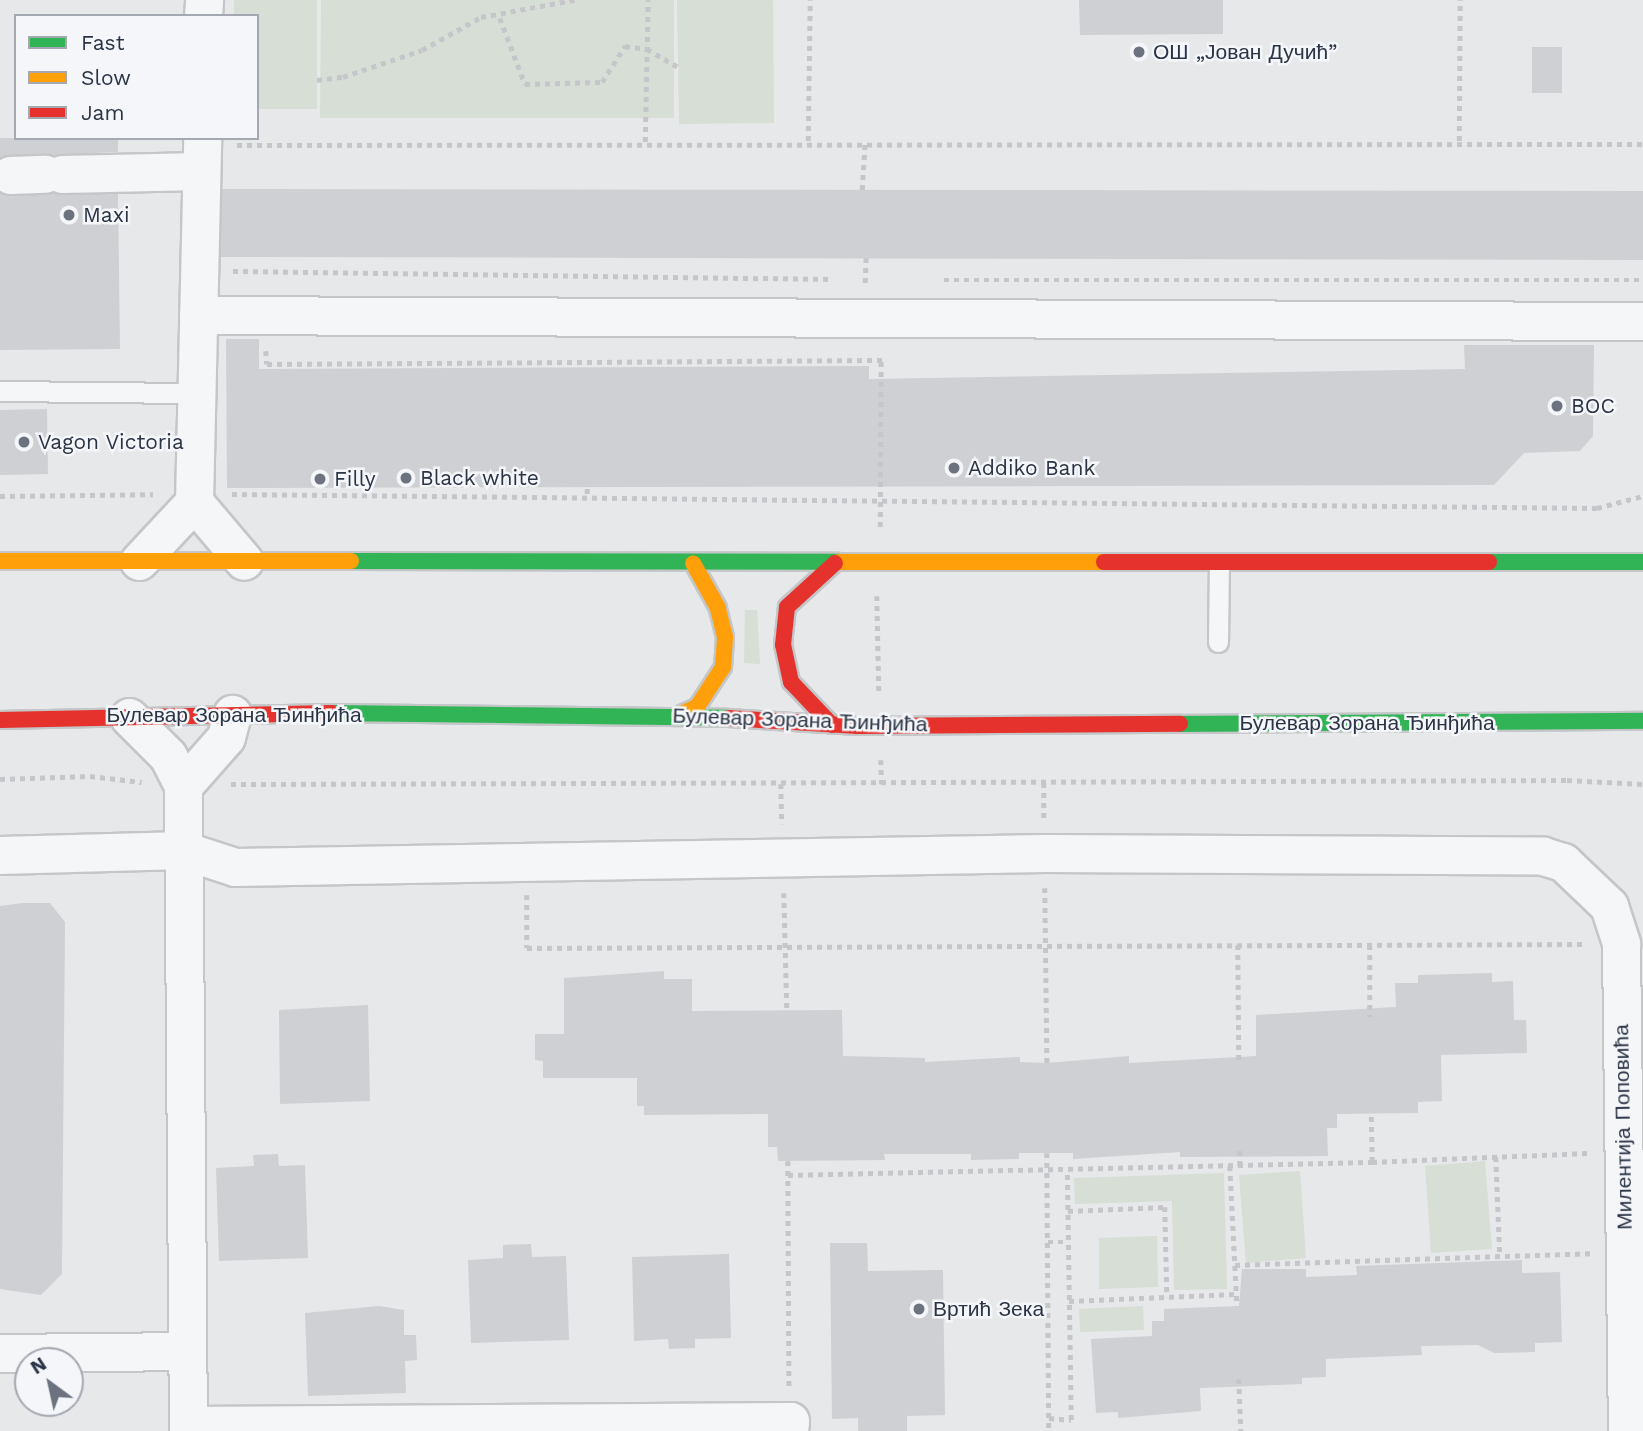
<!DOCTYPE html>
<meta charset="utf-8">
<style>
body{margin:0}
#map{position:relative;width:1643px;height:1431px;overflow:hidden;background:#e6e8ea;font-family:"Work Sans",sans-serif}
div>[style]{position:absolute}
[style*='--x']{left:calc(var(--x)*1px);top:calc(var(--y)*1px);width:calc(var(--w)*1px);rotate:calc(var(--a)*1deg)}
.green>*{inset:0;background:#d6ded6}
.building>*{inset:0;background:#ced0d3}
.path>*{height:4.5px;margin-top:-2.25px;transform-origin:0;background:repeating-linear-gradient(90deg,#c5c6ca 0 5px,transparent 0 10px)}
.roads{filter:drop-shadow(2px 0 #c4c6c8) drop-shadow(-2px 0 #c4c6c8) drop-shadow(0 2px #c4c6c8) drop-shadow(0 -2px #c4c6c8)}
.lane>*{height:19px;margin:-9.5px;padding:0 9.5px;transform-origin:9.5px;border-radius:9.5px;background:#f5f6f7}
.street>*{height:37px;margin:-18.5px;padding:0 18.5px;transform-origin:18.5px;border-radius:18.5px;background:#f5f6f7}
.fast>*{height:16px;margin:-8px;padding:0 8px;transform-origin:8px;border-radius:8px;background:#30b455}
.slow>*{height:16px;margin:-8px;padding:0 8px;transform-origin:8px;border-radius:8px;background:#ff9f0a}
.jam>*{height:16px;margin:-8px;padding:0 8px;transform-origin:8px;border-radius:8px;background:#e5322d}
.dots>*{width:19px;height:19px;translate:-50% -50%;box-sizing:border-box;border:4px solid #f4f6f9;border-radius:50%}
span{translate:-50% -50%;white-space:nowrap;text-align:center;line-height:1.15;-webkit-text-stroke:5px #f4f6f9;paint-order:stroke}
.poi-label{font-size:21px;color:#2b3445}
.left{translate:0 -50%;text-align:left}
.street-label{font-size:21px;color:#2b3445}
.legend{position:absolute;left:14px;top:14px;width:245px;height:126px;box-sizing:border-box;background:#f4f6f9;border:2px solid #a4a8b1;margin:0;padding:9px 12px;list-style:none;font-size:21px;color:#2b3445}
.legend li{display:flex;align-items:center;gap:14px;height:35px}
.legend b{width:35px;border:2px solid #a4a8b1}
.north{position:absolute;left:14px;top:1347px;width:70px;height:70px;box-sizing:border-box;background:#f4f6f9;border:2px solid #a4a8b1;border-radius:50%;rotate:327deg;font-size:19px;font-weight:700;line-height:28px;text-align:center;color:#2b3445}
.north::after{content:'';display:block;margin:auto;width:24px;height:32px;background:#6c737f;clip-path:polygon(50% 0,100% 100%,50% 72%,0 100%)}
</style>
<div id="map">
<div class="green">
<i style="clip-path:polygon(234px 0,317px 0,317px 109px,257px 109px,257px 16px,234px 16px)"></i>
<i style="clip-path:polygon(321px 0,674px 0,674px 118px,320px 118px)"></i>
<i style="clip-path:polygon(677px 0,773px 0,774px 123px,679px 124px)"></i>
<i style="clip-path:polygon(745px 610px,757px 610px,760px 664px,744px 663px)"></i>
<i style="clip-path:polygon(1485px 1161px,1492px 1249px,1431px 1253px,1425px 1166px)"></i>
<i style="clip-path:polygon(1300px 1171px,1306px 1258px,1246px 1263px,1239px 1175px)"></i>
<i style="clip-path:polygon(1224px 1173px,1227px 1289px,1174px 1290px,1172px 1201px,1075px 1204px,1074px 1178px)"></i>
<i style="clip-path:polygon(1157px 1236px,1158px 1287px,1099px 1289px,1099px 1238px)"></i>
<i style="clip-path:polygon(1143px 1306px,1144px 1330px,1080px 1332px,1079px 1309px)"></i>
</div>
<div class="building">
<i style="clip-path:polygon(1079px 0,1223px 0,1223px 34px,1080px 35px)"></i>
<i style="clip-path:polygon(1532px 47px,1562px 47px,1562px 93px,1532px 93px)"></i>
<i style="clip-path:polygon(0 138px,118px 138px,118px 152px,0 157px)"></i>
<i style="clip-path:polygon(222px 189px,1643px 191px,1643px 260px,220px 257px)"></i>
<i style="clip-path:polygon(0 193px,118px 194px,120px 349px,0 350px)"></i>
<i style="clip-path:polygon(226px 339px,259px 339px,259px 369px,869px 366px,869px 379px,1465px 369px,1464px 345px,1594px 345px,1593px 436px,1580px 451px,1524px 453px,1494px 485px,227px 488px)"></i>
<i style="clip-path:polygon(47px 409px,48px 474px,0 475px,0 410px)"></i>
<i style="clip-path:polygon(23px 903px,50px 903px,65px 922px,62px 1274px,41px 1295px,0 1289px,0 906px)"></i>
<i style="clip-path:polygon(664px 971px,664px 979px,692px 979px,692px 1011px,842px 1010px,843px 1056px,925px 1058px,925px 1062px,1020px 1057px,1020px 1062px,1047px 1063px,1129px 1056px,1129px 1063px,1256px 1056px,1256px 1015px,1396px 1007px,1395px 983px,1418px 983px,1418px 975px,1492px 973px,1492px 982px,1513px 981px,1514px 1020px,1526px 1020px,1527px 1053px,1441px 1055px,1442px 1101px,1418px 1102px,1418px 1113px,1337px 1114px,1337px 1128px,1327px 1128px,1328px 1156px,1180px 1157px,1180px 1152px,1073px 1159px,1073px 1153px,1019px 1153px,1019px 1159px,971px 1160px,971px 1154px,884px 1154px,885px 1160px,778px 1161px,777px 1147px,768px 1147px,768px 1114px,644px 1115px,644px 1106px,637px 1106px,637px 1078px,543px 1078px,543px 1061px,535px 1060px,535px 1034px,564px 1034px,564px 978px)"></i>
<i style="clip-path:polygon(368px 1005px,370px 1101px,280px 1104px,279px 1010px)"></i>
<i style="clip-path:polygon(278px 1154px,279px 1166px,305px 1165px,308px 1258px,219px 1261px,216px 1168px,254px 1166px,253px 1155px)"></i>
<i style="clip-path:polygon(830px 1243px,867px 1243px,868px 1271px,943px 1270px,945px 1415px,907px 1416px,907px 1431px,858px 1431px,858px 1418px,832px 1419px)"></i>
<i style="clip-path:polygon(531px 1244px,532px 1257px,566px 1256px,569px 1340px,471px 1343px,468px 1260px,503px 1258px,503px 1245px)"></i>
<i style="clip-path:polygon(729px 1254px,731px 1338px,695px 1339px,695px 1348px,669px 1349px,668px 1339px,634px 1341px,632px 1257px)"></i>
<i style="clip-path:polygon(1522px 1260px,1522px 1273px,1560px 1272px,1562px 1342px,1535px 1343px,1535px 1352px,1494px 1353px,1478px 1345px,1421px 1346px,1422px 1355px,1326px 1359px,1326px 1377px,1302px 1378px,1302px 1384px,1200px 1388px,1201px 1411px,1118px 1418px,1118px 1412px,1096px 1413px,1091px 1339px,1152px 1336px,1152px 1321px,1164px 1321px,1164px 1309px,1239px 1306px,1242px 1269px,1306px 1269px,1306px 1277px,1357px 1275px,1356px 1266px)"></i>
<i style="clip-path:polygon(379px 1306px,404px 1310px,404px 1335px,416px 1335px,417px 1360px,405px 1361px,406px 1393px,308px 1396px,305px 1313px)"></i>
</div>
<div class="path">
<i style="--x:500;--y:18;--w:71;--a:69.3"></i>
<i style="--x:525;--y:84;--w:77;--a:-1.5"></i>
<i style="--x:602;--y:82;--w:43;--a:-57.4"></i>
<i style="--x:625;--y:46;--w:22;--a:8"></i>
<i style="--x:647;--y:49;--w:36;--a:30"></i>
<i style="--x:317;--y:80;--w:26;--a:-7"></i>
<i style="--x:343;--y:77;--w:83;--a:-18.9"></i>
<i style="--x:422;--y:50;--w:68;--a:-29.2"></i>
<i style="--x:481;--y:17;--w:95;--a:-10.4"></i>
<i style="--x:808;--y:141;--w:141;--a:-89.2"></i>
<i style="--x:1459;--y:141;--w:141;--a:-89.6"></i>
<i style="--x:645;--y:142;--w:142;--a:-88.8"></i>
<i style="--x:237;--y:145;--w:1406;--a:-0.04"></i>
<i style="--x:862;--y:190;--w:49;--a:-86.5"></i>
<i style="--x:233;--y:271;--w:597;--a:0.77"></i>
<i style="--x:944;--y:280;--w:699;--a:0"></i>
<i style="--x:865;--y:283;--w:25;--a:-88"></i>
<i style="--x:266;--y:351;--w:13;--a:86"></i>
<i style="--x:267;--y:364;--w:615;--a:-0.37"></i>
<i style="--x:232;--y:494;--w:1365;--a:0.59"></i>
<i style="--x:1597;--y:508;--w:48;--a:-14.6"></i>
<i style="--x:587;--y:494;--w:8;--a:-90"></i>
<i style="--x:0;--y:496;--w:153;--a:-0.7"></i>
<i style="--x:880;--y:527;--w:169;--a:-89.7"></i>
<i style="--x:877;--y:596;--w:96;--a:88.8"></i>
<i style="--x:881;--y:760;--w:24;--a:88"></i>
<i style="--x:0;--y:779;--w:90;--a:-1.9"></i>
<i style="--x:90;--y:776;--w:52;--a:6.6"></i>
<i style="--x:1044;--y:783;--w:37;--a:90"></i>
<i style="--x:231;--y:784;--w:1336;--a:-0.17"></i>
<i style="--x:1567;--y:780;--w:76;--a:3"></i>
<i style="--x:781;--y:784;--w:40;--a:88.6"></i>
<i style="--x:1045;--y:888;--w:175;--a:89.3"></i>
<i style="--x:784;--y:893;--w:118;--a:88.5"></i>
<i style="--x:527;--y:895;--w:53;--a:90"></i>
<i style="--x:527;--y:948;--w:1058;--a:-0.22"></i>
<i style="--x:1238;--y:945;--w:118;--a:89.5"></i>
<i style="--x:1370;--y:945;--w:72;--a:90"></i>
<i style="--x:1240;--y:1151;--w:15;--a:90"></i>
<i style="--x:1047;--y:1153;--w:278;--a:89.6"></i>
<i style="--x:1496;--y:1157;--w:99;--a:87.7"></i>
<i style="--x:788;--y:1161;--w:227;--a:89.7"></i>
<i style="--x:1372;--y:1162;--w:216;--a:-2.4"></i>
<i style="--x:1230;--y:1166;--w:140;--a:87.1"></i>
<i style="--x:788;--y:1175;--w:584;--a:-1.28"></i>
<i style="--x:1372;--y:1162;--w:48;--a:-91.2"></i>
<i style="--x:1068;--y:1211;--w:97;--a:-2.4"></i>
<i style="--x:1165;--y:1207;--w:90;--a:88.7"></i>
<i style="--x:1048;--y:1242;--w:20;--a:0"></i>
<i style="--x:1235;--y:1265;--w:356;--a:-1.9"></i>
<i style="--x:1069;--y:1301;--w:167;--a:-2.4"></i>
<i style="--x:1239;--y:1379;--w:52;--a:87.8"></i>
<i style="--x:1049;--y:1418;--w:22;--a:5"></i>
<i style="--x:1071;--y:1420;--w:249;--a:-90.9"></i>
</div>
<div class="roads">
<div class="lane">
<i style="--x:0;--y:391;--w:197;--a:0.6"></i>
<i style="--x:1218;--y:642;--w:79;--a:-89.3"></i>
</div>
<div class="street">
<i style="--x:203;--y:16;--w:16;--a:-86"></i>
<i style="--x:62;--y:174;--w:139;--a:-1.2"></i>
<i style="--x:10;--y:175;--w:35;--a:-2"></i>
<i style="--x:198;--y:315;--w:1445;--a:0.24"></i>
<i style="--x:194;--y:502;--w:77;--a:49.7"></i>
<i style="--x:139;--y:561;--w:81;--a:-47"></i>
<i style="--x:194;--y:502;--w:364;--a:-88.7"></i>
<i style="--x:129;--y:717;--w:55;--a:45"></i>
<i style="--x:168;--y:756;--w:34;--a:63"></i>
<i style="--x:183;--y:786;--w:645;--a:89.56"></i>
<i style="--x:183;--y:786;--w:65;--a:-48.7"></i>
<i style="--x:226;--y:737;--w:24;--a:-75"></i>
<i style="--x:0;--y:855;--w:183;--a:-1.6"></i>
<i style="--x:183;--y:850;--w:55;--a:18.1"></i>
<i style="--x:235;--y:867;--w:809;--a:-0.99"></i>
<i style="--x:1044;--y:853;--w:499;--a:0.3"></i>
<i style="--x:1543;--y:856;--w:21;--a:17"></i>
<i style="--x:1563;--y:862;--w:64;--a:43.7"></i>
<i style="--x:1609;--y:906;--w:40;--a:72"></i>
<i style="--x:1621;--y:944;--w:487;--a:89.3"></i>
<i style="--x:0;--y:1353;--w:187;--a:-0.6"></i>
<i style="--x:188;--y:1425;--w:602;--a:-0.38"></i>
<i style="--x:790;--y:1421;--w:10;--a:96"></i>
</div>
<div class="fast">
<i style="--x:351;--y:561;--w:488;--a:0.1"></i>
<i style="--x:1489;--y:562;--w:154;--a:0"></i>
<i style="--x:332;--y:713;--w:396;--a:0.7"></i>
<i style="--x:1180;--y:724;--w:463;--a:-0.4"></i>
</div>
<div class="slow">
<i style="--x:0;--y:561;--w:351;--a:0"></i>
<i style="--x:839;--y:562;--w:265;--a:0"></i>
<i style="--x:679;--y:715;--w:20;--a:-24"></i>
<i style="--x:697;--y:707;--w:48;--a:-57"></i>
<i style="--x:723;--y:667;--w:30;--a:-86"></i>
<i style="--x:725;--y:637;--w:30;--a:-104"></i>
<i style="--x:718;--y:608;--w:51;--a:-119.1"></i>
</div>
<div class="jam">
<i style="--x:1104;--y:562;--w:385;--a:0"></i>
<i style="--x:728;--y:718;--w:130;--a:3.5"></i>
<i style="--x:858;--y:726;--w:322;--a:-0.4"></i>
<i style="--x:0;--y:720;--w:332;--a:-1.2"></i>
<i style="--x:832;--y:725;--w:59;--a:-133.6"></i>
<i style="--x:791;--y:682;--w:38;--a:-102"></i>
<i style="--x:783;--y:645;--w:38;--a:-84"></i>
<i style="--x:787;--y:607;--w:65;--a:-42.5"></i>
</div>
</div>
<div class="dots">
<i style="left:1139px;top:52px;background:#6c737f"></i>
<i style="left:69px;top:215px;background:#6c737f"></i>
<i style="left:1557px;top:406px;background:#6c737f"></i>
<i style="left:24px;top:442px;background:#6c737f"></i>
<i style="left:954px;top:468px;background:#6c737f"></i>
<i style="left:406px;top:478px;background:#6c737f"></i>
<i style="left:320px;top:479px;background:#6c737f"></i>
<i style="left:919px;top:1309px;background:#6c737f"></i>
</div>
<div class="poi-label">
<span class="left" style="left:1153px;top:52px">ОШ „Јован Дучић”</span>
<span class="left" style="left:83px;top:215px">Maxi</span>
<span class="left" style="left:1571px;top:406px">BOC</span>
<span class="left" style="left:38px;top:442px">Vagon Victoria</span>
<span class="left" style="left:968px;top:468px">Addiko Bank</span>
<span class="left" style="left:420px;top:478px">Black white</span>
<span class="left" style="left:334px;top:479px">Filly</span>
<span class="left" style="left:933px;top:1309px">Вртић Зека</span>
</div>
<div class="street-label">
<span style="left:234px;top:715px">Булевар Зорана Ђинђића</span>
<span style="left:800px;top:720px;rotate:2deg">Булевар Зорана Ђинђића</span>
<span style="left:1367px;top:723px">Булевар Зорана Ђинђића</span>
<span style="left:1623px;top:1127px;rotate:-91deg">Милентија Поповића</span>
</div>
<ul class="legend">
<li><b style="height:9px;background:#30b455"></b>Fast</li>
<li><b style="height:9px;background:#ff9f0a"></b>Slow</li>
<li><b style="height:9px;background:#e5322d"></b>Jam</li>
</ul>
<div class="north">N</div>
</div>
